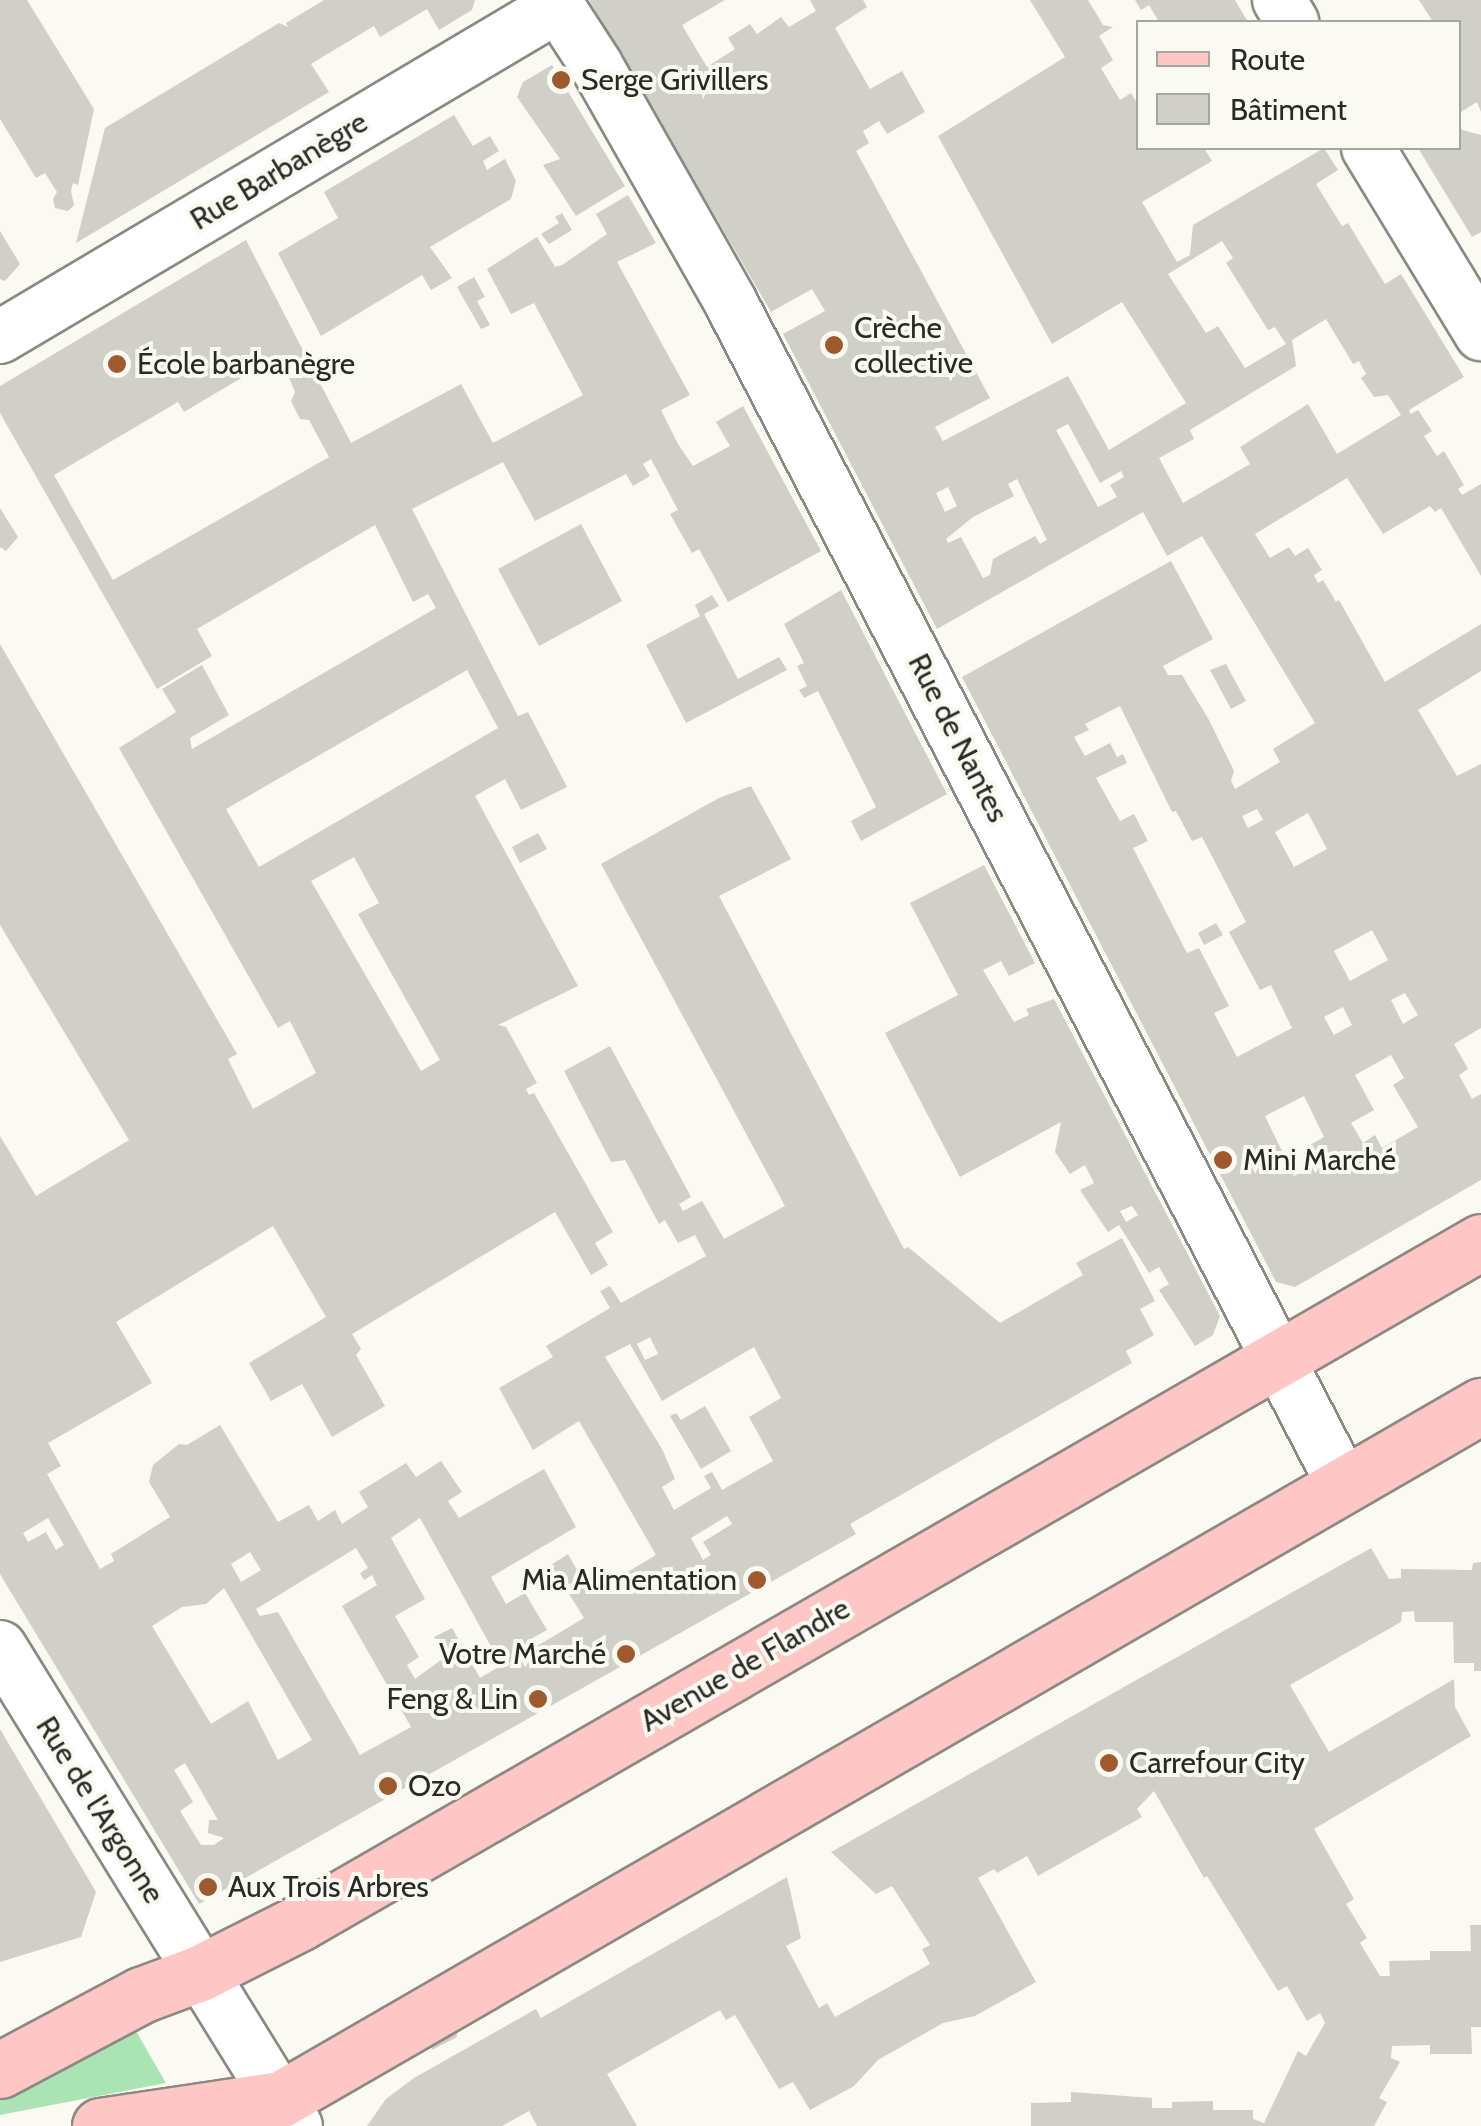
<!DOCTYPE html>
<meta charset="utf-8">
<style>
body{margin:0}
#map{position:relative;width:1481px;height:2126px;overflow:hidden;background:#faf9f2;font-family:Cabin,sans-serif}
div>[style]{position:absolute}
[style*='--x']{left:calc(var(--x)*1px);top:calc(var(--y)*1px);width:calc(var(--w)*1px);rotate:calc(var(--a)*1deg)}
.green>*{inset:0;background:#aae4b4}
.building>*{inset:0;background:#d0cfc8}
.roads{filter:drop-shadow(2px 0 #8a8984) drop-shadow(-2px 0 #8a8984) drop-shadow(0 2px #8a8984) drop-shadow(0 -2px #8a8984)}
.minor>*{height:52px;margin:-26px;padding:0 26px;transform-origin:26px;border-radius:26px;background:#fff}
.primary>*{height:55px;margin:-27.5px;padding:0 27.5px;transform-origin:27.5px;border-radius:27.5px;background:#fec6c5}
.dots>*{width:28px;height:28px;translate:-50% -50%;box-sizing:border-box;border:5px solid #faf9f2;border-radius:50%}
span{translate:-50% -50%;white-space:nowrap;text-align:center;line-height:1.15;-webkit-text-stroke:8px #faf9f2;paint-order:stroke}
.poi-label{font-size:30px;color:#292926}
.left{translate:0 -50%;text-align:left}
.right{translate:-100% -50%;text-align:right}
.street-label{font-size:30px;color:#292926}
.legend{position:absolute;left:1136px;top:20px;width:325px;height:130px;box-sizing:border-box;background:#faf9f2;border:2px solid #a6a6a0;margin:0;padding:12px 18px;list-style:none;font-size:30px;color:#292926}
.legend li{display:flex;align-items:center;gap:20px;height:50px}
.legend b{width:50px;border:2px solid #a6a6a0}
</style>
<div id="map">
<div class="green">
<i style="clip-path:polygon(133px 2026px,166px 2083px,0 2115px,0 2091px)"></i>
</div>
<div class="building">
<i style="clip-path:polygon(0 0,27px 0,94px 109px,78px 185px,73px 183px,71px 191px,74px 205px,68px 211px,55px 208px,53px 199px,57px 192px,45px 173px,36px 178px,0 119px)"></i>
<i style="clip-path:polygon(324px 0,475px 0,472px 10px,439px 30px,427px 9px,380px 37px,374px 26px,311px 64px,329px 92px,76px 243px,105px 128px,279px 23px,288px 27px,286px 23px)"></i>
<i style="clip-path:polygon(evenodd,589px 0,725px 0,682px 25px,707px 67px,735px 49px,728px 38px,750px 24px,757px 34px,781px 17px,789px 27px,816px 11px,810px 0,863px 0,867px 7px,835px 28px,870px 89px,902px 71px,925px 112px,887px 134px,879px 121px,863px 131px,869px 143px,856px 151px,990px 398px,935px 427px,943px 441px,1068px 376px,1109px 450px,1186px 403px,1122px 302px,1052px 344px,938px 136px,1065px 57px,1030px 0,1088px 0,1103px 25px,1113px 27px,1099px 36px,1113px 60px,1101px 68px,1120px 100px,1131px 93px,1138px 105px,1138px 148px,1204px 148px,1212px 161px,1142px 202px,1177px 262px,1190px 255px,1193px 225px,1324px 148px,1338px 170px,1316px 184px,1342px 226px,1348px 223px,1385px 284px,1401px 274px,1464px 377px,1409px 410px,1411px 414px,1418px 410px,1432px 431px,1424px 436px,1437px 456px,1444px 451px,1464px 485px,1458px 489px,1462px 495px,1481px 484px,1481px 576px,1441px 508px,1435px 512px,1430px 506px,1383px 534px,1347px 478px,1255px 534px,1270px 558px,1289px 547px,1295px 556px,1308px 548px,1322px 570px,1314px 575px,1318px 583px,1323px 580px,1336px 602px,1339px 600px,1385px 682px,1481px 624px,1481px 671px,1418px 710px,1457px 776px,1481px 764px,1481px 1028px,1454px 1044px,1468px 1069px,1459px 1075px,1472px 1099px,1481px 1094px,1481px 1180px,1295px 1287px,1276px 1282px,962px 677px,1171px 561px,1213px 639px,1163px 666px,1168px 675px,1182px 675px,1209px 720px,1234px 771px,1231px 781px,1235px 789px,1280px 762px,1273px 749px,1315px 723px,1202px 536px,1167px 556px,1143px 512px,937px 629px,783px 334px,825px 311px,812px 289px,771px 312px,589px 0,1222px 241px,1233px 258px,1226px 263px,1268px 330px,1275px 327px,1286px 344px,1245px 368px,1218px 326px,1206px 333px,1168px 274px,1222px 241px,589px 0,1326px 319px,1353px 364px,1359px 361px,1366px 374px,1361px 378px,1374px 397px,1388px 395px,1401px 415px,1337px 454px,1308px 404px,1240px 447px,1250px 464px,1183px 503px,1159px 458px,1194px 439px,1190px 430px,1296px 366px,1292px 340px,1326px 319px,589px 0,1068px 424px,1100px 483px,1121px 471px,1124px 477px,1110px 485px,1117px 497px,1098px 507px,1056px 430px,1068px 424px,589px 0,1017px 479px,1047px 540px,1040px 544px,1035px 536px,993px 559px,990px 575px,983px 578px,961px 537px,948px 543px,946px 539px,973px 517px,1014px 496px,1008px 484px,1017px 479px,589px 0,948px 487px,957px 506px,945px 512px,936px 493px,948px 487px,589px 0,1120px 706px,1172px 812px,1176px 811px,1192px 841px,1202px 837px,1246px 922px,1229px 932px,1260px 990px,1271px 985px,1292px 1028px,1237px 1057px,1214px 1013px,1229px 1006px,1199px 948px,1187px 953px,1133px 848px,1148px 841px,1134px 814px,1120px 821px,1096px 778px,1127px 763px,1123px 754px,1117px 757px,1110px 743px,1085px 756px,1074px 737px,1089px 730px,1085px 724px,1120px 706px,589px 0,1257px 809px,1263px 820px,1248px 828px,1242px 816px,1257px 809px,589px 0,1308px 813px,1327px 849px,1294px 867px,1275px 832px,1308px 813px,589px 0,1372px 930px,1388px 960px,1350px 981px,1334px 951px,1372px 930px,589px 0,1405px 993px,1418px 1015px,1403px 1024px,1391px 1000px,1405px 993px,589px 0,1343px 1007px,1352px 1025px,1334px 1035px,1324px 1017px,1343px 1007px,589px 0,1391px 1055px,1404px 1078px,1393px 1085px,1418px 1127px,1382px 1148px,1375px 1135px,1363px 1143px,1351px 1123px,1374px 1110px,1355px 1075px,1391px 1055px,589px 0,1304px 1096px,1324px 1137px,1310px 1145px,1319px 1164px,1294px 1176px,1265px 1116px,1304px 1096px)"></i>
<i style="clip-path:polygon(1135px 0,1235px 0,1248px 22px,1159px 22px,1149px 5px,1141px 10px)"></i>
<i style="clip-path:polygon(1419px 0,1481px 0,1481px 112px,1477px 102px,1458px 114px,1458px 22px,1433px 22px)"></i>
<i style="clip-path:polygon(552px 65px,625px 186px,576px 216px,543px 165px,560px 159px,517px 97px,523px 82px)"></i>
<i style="clip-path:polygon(454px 115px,473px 146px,490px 136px,499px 151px,483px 161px,487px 170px,505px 159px,516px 181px,511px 199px,430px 247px,452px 278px,431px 290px,422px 275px,321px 336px,278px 253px,338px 218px,324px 192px)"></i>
<i style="clip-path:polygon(1458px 124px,1462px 130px,1481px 135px,1481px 232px,1472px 237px,1418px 148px,1458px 148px)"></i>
<i style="clip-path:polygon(evenodd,628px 195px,656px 243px,617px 262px,690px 395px,661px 410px,678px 444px,693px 466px,730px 446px,716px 422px,743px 406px,821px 551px,728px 602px,699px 549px,692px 553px,670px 514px,678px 510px,651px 459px,643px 464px,650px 476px,633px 486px,626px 474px,535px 521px,503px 462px,412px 509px,518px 716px,528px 712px,567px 787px,521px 810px,505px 779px,475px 796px,578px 986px,498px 1025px,506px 1027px,537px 1083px,526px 1089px,529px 1095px,534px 1093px,613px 1232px,595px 1243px,608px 1265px,591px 1275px,555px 1212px,352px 1334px,361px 1349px,356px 1355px,385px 1406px,332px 1437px,302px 1384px,271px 1401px,249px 1363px,326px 1317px,273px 1226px,116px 1322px,152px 1383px,48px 1443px,61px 1466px,47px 1474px,100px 1569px,114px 1561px,111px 1554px,170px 1517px,149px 1482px,153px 1465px,179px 1444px,187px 1445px,220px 1425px,278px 1522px,309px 1505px,318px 1521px,335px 1510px,342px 1524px,368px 1507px,359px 1492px,406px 1463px,416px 1477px,441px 1461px,462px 1492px,448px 1501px,459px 1518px,544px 1469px,576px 1527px,491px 1577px,506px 1604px,525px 1593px,547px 1630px,527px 1641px,532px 1649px,584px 1618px,551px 1565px,568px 1554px,582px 1579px,602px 1567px,611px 1582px,656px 1555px,579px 1421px,533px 1450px,499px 1388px,553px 1357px,546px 1346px,610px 1308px,600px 1291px,610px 1286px,621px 1303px,706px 1256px,695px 1235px,678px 1243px,665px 1220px,659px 1224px,625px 1160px,611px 1162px,564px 1071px,610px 1046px,691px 1197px,679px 1204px,683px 1211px,702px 1201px,724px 1239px,785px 1206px,601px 864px,719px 798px,751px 786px,791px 859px,719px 896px,904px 1249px,908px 1247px,1000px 1323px,1083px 1275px,1076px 1263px,1122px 1238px,1155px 1301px,1140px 1309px,1154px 1335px,1126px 1351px,1132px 1363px,850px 1524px,856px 1534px,199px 1904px,0 1574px,0 1136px,36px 1196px,129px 1140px,0 925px,0 644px,237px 1054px,228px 1059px,253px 1109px,316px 1073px,290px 1021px,278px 1028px,119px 748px,176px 712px,162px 689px,202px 665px,229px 715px,190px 738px,192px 749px,436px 608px,428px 594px,413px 602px,375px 525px,197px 629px,212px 656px,157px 689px,0 413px,0 386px,246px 240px,351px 443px,461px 384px,493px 443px,583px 395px,534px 303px,511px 314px,487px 269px,537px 237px,555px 267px,562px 265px,607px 234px,596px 214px,628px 195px,280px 355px,295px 392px,291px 401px,300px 419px,309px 420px,329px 457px,113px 580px,54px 475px,178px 402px,184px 412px,280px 355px,628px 195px,467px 670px,498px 728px,259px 867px,226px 809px,467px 670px,628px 195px,354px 857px,379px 903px,358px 914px,440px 1060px,421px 1071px,311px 881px,354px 857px,628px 195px,650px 1337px,658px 1354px,645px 1360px,637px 1344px,650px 1337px,628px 195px,630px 1344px,662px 1401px,754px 1347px,781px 1398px,749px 1417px,773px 1461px,722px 1490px,712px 1472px,704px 1476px,711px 1488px,674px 1510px,662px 1487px,675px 1479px,662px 1449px,605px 1357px,630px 1344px,628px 195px,727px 1516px,732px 1524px,703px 1542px,711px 1555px,703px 1560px,691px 1538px,727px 1516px,628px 195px,48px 1518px,64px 1545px,56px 1550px,46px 1532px,28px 1542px,23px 1533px,48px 1518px,628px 195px,420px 1518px,494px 1652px,501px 1648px,509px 1661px,480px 1678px,452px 1628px,434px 1637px,445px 1657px,415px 1679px,407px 1665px,419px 1657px,395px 1616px,425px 1599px,391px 1538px,420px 1518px,628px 195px,356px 1548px,368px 1568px,360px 1573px,364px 1580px,372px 1575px,377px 1585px,342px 1606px,411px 1727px,360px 1755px,278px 1612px,260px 1616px,256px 1609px,356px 1548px,628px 195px,250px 1552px,261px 1570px,241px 1582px,231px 1564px,250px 1552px,628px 195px,224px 1588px,312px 1740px,278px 1760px,248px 1701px,211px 1724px,152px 1626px,182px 1607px,206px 1604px,224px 1588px,628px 195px,185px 1763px,218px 1820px,209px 1820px,208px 1833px,224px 1838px,214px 1845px,201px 1845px,180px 1811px,193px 1802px,174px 1770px,185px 1763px)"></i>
<i style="clip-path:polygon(562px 213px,572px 230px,549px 244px,541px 234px,559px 223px,555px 217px)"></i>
<i style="clip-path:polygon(0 231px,20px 264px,5px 281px,0 279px)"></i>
<i style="clip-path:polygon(474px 277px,485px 297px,477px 301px,490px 325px,481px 329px,457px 287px)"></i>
<i style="clip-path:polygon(0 508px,18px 537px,6px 551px,0 547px)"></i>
<i style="clip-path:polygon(581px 524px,622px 601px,539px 646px,498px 569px)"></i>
<i style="clip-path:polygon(841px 590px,947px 794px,861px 841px,851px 821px,876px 807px,818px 691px,804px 698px,799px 690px,807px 686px,797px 666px,804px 663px,784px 624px)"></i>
<i style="clip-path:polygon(712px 595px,719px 606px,704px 614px,738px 679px,779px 657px,787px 670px,686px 723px,646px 645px,700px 616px,695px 605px)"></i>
<i style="clip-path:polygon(1226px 664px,1246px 701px,1231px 709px,1210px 670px)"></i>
<i style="clip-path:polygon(538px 833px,547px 849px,520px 863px,512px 847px)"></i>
<i style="clip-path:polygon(evenodd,984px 865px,1035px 963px,1009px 976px,1001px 961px,983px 970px,1014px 1022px,1029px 1015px,1026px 1009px,1054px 999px,1220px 1316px,1213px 1335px,1195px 1346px,1159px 1290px,1169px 1284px,1159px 1267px,1149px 1273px,1119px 1225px,1108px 1232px,1080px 1190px,1094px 1183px,1085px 1165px,1070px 1174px,1055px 1152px,1061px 1122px,960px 1177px,885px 1033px,958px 995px,910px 903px,984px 865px,1132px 1206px,1138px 1215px,1126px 1222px,1120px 1211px,1132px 1206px)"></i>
<i style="clip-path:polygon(1216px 923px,1223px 935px,1204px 945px,1198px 933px)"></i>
<i style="clip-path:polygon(705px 1406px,731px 1451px,701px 1469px,670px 1416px,676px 1413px,681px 1420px)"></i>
<i style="clip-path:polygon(1371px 1548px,1389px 1579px,1401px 1578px,1401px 1569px,1472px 1570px,1473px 1563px,1481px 1562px,1481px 1671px,1474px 1671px,1474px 1663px,1454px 1663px,1453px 1622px,1415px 1622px,1414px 1611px,1402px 1612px,1401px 1622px,1290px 1685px,1329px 1752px,1454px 1679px,1455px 1707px,1471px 1736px,1314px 1829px,1354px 1899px,1346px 1904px,1367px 1938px,1360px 1943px,1380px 1976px,1390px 1976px,1389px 1961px,1430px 1960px,1430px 1951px,1471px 1951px,1470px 1925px,1481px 1925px,1481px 2027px,1471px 2027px,1472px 2054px,1430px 2054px,1430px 2045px,1392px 2046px,1391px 2058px,1400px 2062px,1379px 2098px,1387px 2102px,1374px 2126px,1031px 2126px,1031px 2103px,1071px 2102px,1071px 2092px,1152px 2098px,1152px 2108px,1172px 2108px,1172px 2102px,1213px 2101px,1213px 2110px,1253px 2110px,1253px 2119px,1264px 2123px,1298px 2051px,1306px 2056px,1325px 2023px,1320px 2013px,1307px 2021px,1287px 1986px,1278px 1991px,1207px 1876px,1204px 1878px,1154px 1791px,1137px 1809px,1142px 1817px,1038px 1876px,1027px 1856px,997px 1873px,994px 1869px,978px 1878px,1036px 1982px,975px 2016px,943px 2023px,878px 2060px,854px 2086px,810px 2110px,793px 2082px,779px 2089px,735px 2015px,726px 2020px,720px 2010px,607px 2074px,637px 2126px,537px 2126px,529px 2111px,502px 2126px,367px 2126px,386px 2099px,414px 2078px,536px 2009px,541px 2018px,787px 1877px,801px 1938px,786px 1946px,819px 2008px,827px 2003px,835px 2017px,930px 1964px,922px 1949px,930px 1945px,892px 1886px,876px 1894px,831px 1852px)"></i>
<i style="clip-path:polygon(0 1729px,96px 1892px,81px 1937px,0 1962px)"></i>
<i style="clip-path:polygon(456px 2021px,457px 2037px,432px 2050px,430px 2035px)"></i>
</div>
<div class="roads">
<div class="minor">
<i style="--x:554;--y:0;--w:77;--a:57.1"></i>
<i style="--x:596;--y:65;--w:274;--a:60.4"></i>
<i style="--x:731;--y:303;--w:1332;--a:62.61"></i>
<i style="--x:1279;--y:0;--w:26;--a:59"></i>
<i style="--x:1368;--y:148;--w:218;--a:58.7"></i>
<i style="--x:0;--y:337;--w:649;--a:-30.68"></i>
<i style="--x:0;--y:1647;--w:563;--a:58.29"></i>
</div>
<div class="primary">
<i style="--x:0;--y:2070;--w:160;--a:-28"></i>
<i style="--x:141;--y:1995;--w:63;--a:-20.4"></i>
<i style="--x:200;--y:1973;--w:111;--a:-26.8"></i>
<i style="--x:299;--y:1923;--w:1364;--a:-29.95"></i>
<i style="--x:100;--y:2126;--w:183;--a:-8.5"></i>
<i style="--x:281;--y:2099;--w:1386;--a:-30.01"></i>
</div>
</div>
<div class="dots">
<i style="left:561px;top:80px;background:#9e592d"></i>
<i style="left:834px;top:345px;background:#9e592d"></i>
<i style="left:117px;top:364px;background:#9e592d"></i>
<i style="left:1223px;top:1160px;background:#9e592d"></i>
<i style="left:757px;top:1580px;background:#9e592d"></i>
<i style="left:626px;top:1654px;background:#9e592d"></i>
<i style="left:538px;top:1699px;background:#9e592d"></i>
<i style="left:1109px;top:1763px;background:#9e592d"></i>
<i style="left:388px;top:1786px;background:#9e592d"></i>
<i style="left:208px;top:1887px;background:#9e592d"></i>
</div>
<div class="poi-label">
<span class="left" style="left:581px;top:80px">Serge Grivillers</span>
<span class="left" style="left:854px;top:345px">Crèche<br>collective</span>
<span class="left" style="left:137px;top:364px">École barbanègre</span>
<span class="left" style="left:1243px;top:1160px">Mini Marché</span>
<span class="right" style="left:737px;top:1580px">Mia Alimentation</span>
<span class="right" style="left:606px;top:1654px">Votre Marché</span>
<span class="right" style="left:518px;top:1699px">Feng &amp; Lin</span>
<span class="left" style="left:1129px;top:1763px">Carrefour City</span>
<span class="left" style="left:408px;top:1786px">Ozo</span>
<span class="left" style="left:228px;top:1887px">Aux Trois Arbres</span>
</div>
<div class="street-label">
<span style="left:279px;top:171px;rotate:-31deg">Rue Barbanègre</span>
<span style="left:958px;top:738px;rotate:63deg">Rue de Nantes</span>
<span style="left:745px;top:1665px;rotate:-30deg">Avenue de Flandre</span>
<span style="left:100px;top:1810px;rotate:58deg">Rue de l'Argonne</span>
</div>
<ul class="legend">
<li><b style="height:12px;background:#fec6c5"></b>Route</li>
<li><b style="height:28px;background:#d0cfc8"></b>Bâtiment</li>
</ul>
</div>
